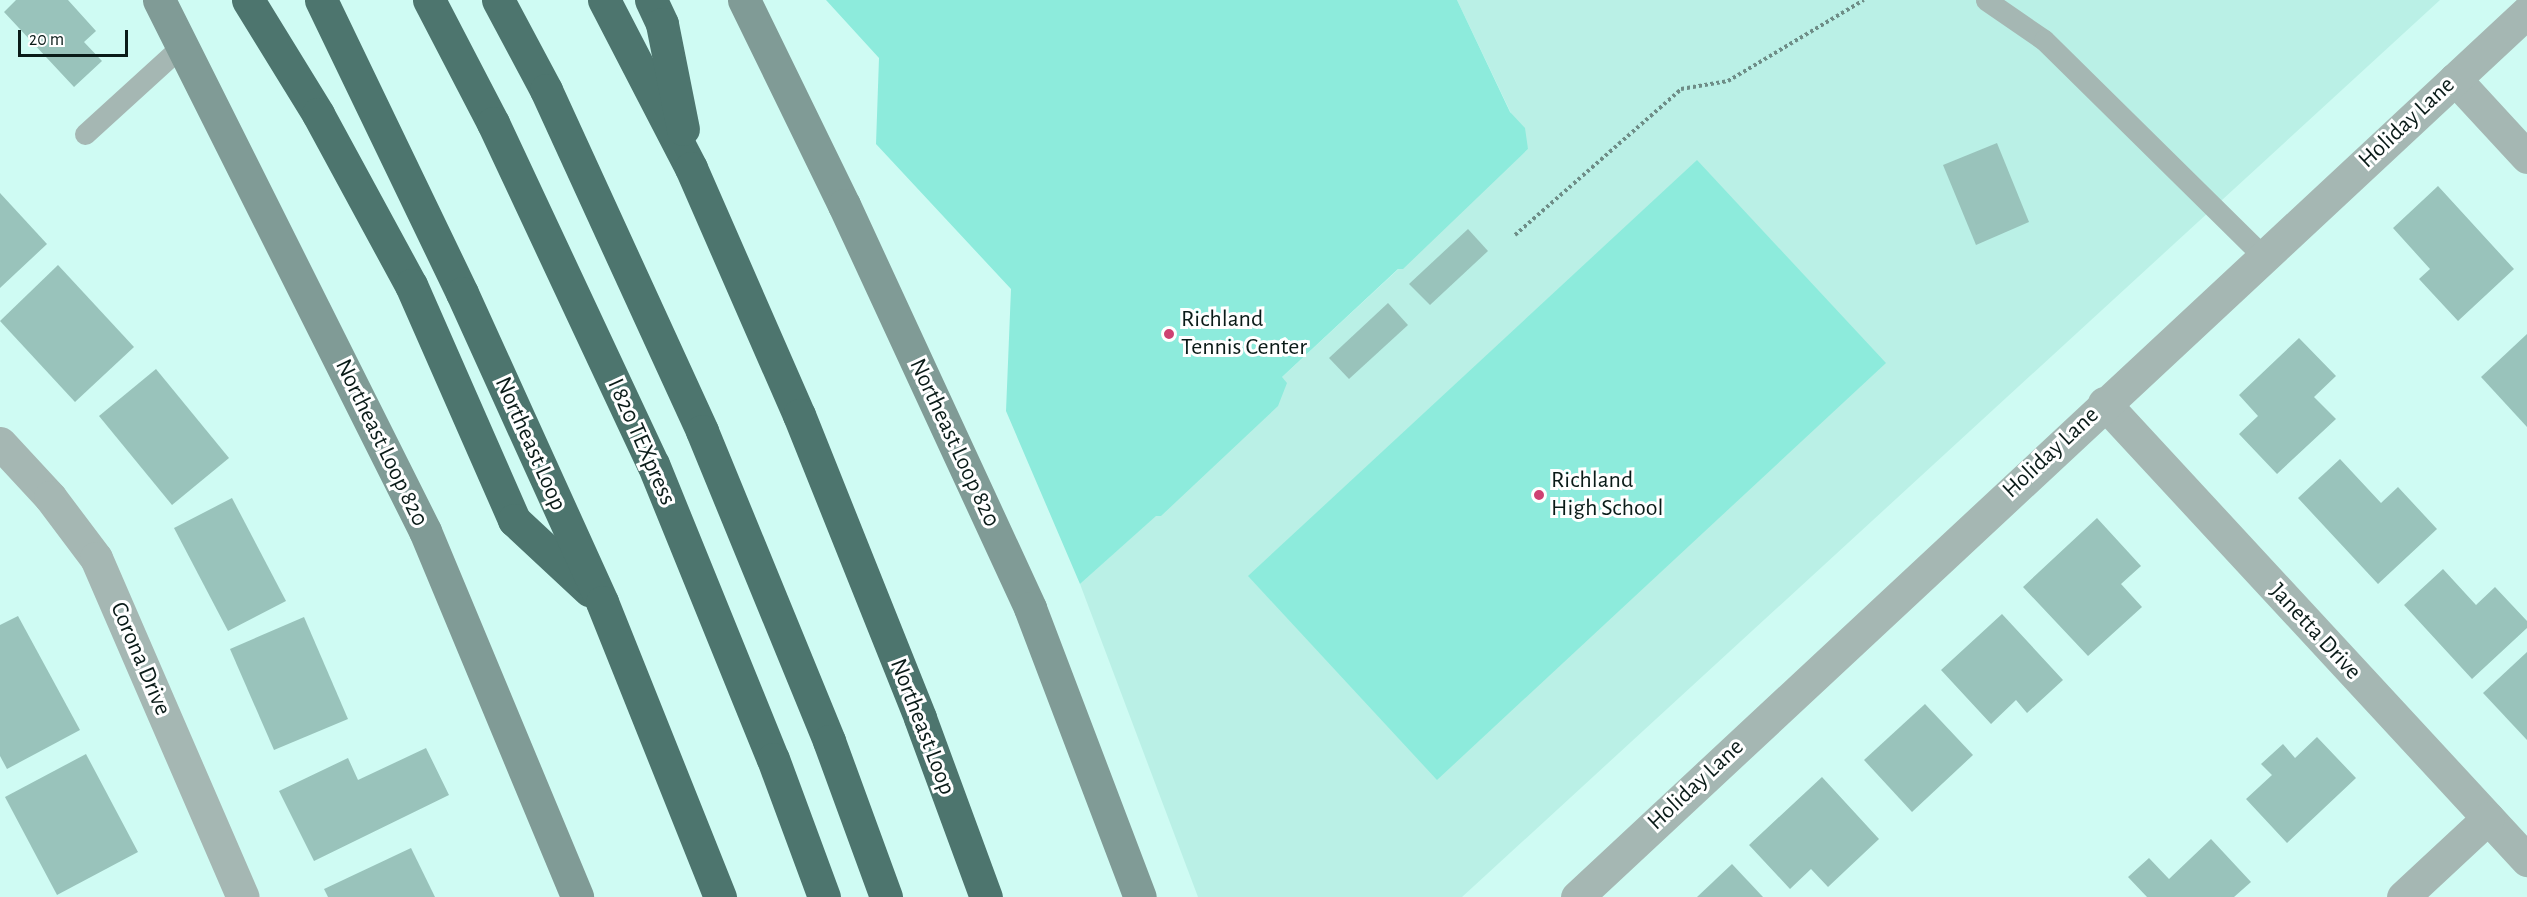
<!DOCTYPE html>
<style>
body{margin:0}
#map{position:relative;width:2527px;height:897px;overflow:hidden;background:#cffbf3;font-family:"Alegreya Sans",sans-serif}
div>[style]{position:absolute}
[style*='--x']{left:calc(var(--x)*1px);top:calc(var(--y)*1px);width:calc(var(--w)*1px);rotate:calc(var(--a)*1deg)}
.built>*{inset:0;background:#baf0e6}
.green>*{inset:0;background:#8debdc}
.building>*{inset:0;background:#99c3bb}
.path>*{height:4px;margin-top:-2px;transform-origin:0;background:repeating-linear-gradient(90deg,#6e8d87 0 3px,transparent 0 6px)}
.service>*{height:21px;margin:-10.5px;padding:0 10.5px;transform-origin:10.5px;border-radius:10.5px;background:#a5b7b3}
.minor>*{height:33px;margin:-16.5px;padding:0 16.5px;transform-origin:16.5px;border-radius:16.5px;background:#a5b7b3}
.tertiary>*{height:33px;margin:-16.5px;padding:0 16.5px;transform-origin:16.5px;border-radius:16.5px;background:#a5b7b3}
.secondary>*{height:33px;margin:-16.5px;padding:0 16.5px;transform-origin:16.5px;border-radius:16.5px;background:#809b96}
.motorway>*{height:33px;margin:-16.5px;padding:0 16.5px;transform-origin:16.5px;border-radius:16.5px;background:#4d756e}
.dots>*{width:16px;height:16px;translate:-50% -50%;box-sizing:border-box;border:3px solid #fff;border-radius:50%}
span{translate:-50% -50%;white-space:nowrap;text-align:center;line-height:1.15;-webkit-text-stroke:6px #fff;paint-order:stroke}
.street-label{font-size:24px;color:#0a1b18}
.poi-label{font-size:24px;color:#0a1b18}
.left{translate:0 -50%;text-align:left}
.scale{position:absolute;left:18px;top:30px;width:110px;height:27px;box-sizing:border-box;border:3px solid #0a1b18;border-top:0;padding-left:8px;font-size:18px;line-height:21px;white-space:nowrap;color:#0a1b18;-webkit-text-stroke:4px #fff;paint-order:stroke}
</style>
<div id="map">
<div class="built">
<i style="clip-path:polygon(1457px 0,2440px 0,1462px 897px,1198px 897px,1080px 584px,1277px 406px,1281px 378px,1528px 149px)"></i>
</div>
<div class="green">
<i style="clip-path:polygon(826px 0,1457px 0,1510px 112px,1525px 128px,1528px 149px,1403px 269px,1398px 269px,1282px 377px,1287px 383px,1278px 406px,1161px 516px,1156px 516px,1080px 584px,1006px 411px,1011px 289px,876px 144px,879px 58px)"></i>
<i style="clip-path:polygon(1697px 160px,1886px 363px,1437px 780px,1248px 576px)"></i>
</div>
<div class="building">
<i style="clip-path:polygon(16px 0,68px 0,96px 31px,84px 42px,102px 61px,74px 87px,4px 12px)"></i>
<i style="clip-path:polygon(1997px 143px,2029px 222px,1976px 245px,1943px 165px)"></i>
<i style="clip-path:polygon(2438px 186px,2514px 269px,2458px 321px,2419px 279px,2430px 269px,2393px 228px)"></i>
<i style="clip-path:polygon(0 193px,47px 244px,0 288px)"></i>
<i style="clip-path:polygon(1468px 229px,1488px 251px,1430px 305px,1409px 284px)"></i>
<i style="clip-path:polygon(58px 265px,134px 347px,75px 402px,0 321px)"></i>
<i style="clip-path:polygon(1388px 303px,1408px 325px,1349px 379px,1329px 358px)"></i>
<i style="clip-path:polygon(2527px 334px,2527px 427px,2481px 377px)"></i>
<i style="clip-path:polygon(2299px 338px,2336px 376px,2314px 397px,2336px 419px,2277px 474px,2239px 434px,2258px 416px,2239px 395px)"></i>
<i style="clip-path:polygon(156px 369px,229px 458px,172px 505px,99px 416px)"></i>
<i style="clip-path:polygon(2340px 459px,2381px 503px,2398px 487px,2437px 529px,2378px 584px,2298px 498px)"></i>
<i style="clip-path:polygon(232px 498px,286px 601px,228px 631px,174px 528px)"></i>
<i style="clip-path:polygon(2097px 518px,2141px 566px,2121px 584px,2142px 607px,2088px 656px,2023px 587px)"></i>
<i style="clip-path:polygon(2443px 569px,2476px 605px,2495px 587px,2527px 621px,2527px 628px,2472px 679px,2404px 605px)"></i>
<i style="clip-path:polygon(2002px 614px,2063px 680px,2027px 713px,2016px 700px,1991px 724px,1941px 670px)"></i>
<i style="clip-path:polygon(18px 616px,80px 730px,7px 769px,0 756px,0 625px)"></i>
<i style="clip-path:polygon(304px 617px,348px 719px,274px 750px,230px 649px)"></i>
<i style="clip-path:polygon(2527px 652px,2527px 740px,2483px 693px)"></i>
<i style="clip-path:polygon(1925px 704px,1973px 755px,1912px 812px,1864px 760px)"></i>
<i style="clip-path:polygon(2317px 737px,2356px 778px,2287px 843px,2246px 799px,2272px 775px,2261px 764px,2283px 744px,2295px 758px)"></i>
<i style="clip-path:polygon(426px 748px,449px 795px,314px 861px,279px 791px,348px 758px,358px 780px)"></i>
<i style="clip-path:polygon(86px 754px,138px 852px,57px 895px,5px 797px)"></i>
<i style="clip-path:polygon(1822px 777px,1879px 839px,1828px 887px,1811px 869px,1790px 889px,1749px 845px)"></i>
<i style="clip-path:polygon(2211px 839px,2251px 882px,2234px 897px,2147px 897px,2128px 877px,2149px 858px,2169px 879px)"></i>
<i style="clip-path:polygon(411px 848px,435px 897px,328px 897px,324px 889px)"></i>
<i style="clip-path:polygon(1732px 864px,1763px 897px,1697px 897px)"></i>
</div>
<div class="path">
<i style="--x:1515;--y:235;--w:221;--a:-41.3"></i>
<i style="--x:1681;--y:89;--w:48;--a:-9.7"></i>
<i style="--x:1728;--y:81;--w:158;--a:-30.8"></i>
</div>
<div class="service">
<i style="--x:1986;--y:0;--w:70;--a:34.6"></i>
<i style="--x:2044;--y:40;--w:308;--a:44.6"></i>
<i style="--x:85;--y:134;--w:134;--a:-42.3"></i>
</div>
<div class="minor">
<i style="--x:2104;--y:403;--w:623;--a:47.21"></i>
<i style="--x:0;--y:443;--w:74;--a:47.2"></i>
<i style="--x:50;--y:497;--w:76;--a:53"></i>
<i style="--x:96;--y:558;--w:369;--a:66.6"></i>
<i style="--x:2403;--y:897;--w:116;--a:-42.9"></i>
</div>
<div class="tertiary">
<i style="--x:2455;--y:79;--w:106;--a:47.3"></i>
<i style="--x:1577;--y:897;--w:1298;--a:-42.97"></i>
</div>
<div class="secondary">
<i style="--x:159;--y:0;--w:594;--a:63.39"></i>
<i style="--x:425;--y:531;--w:396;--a:67.4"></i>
<i style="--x:744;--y:0;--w:228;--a:64"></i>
<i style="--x:844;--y:205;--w:444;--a:65.2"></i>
<i style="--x:1030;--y:608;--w:309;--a:69.2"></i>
</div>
<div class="motorway">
<i style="--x:248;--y:0;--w:134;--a:58.4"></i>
<i style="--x:318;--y:114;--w:195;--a:61.5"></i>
<i style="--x:411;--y:285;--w:257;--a:66.3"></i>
<i style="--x:514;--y:520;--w:103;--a:43"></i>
<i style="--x:321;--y:0;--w:325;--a:64.3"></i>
<i style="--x:462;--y:293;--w:339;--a:65.6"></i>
<i style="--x:602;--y:602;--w:318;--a:68.2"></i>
<i style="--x:429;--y:0;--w:139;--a:62.5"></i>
<i style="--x:493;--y:123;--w:377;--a:64.9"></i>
<i style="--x:653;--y:464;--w:318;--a:67.9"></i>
<i style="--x:773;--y:759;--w:147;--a:69.7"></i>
<i style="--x:498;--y:0;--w:102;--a:61.9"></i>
<i style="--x:546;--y:90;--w:375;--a:65.4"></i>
<i style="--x:702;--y:431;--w:335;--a:67.7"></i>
<i style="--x:829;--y:741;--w:166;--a:69.9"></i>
<i style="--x:604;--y:0;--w:189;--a:62.6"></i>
<i style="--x:691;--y:168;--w:270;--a:66.4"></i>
<i style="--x:799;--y:415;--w:326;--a:68.2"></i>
<i style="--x:920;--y:718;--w:191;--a:69.8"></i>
<i style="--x:651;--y:0;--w:26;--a:65"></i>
<i style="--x:662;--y:24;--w:107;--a:78.7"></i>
</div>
<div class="dots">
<i style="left:1169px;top:334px;background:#ce4273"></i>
<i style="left:1539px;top:495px;background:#ce4273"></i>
</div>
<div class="street-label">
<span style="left:2407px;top:123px;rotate:-43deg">Holiday Lane</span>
<span style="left:641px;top:442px;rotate:66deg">I 820 TEXpress</span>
<span style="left:381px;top:443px;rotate:64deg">Northeast Loop 820</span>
<span style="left:954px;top:443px;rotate:65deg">Northeast Loop 820</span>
<span style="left:530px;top:444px;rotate:66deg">Northeast Loop</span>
<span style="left:2051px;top:453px;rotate:-43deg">Holiday Lane</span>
<span style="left:2315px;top:632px;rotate:47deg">Janetta Drive</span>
<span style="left:140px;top:659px;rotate:67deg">Corona Drive</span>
<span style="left:922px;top:727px;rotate:69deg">Northeast Loop</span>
<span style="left:1696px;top:785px;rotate:-43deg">Holiday Lane</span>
</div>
<div class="poi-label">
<span class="left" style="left:1181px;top:334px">Richland<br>Tennis Center</span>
<span class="left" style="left:1551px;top:495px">Richland<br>High School</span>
</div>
<div class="scale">20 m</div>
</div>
